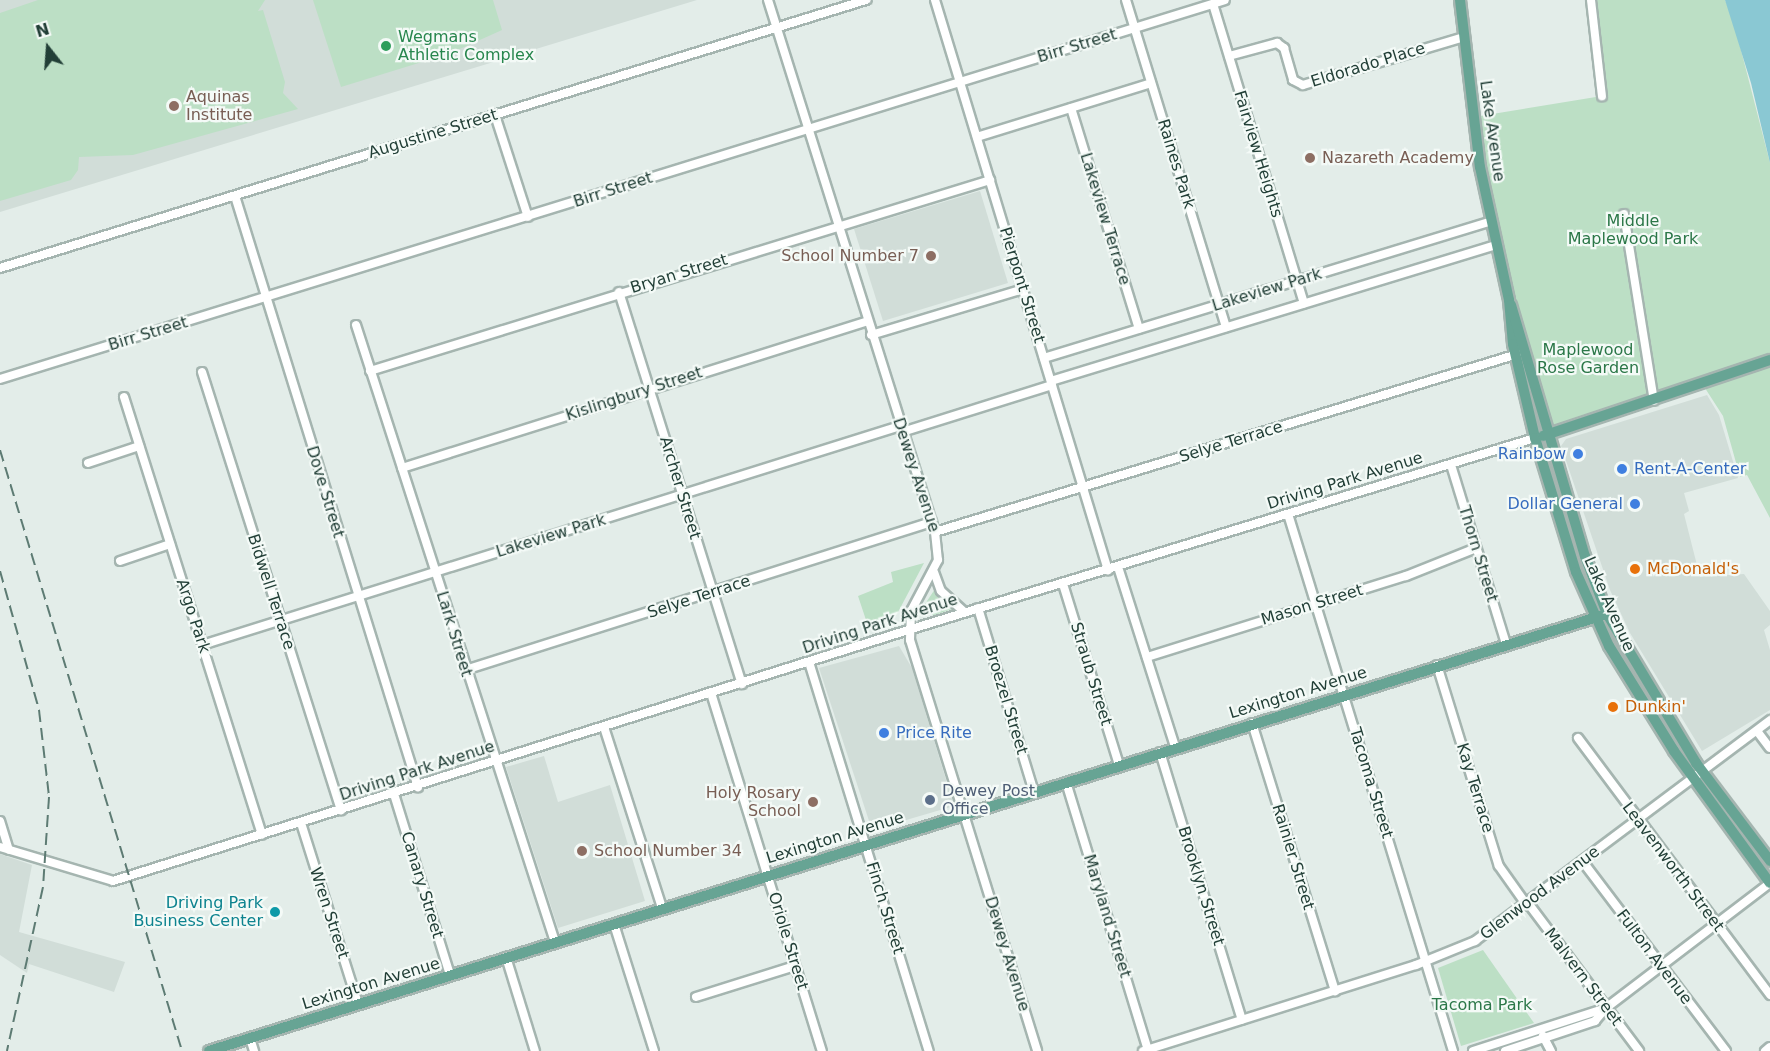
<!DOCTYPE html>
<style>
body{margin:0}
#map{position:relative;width:1770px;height:1051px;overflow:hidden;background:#e3ede9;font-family:"DejaVu Sans",sans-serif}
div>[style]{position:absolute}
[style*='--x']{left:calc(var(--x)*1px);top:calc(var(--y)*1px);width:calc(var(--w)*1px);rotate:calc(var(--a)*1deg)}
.built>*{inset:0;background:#d1ddd8}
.green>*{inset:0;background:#bcdfc5}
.water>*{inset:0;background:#8ac8d3}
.roads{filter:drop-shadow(2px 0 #a5b5b0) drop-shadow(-2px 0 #a5b5b0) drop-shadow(0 2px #a5b5b0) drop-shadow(0 -2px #a5b5b0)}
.minor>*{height:8px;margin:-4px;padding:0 4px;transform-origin:4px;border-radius:4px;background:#fff}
.major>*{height:10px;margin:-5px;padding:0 5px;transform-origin:5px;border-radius:5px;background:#67a494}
.rail>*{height:2px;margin-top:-1px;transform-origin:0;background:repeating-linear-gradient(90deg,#5d7b73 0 12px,transparent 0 18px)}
.dots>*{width:16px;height:16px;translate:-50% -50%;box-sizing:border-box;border:3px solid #f4faf7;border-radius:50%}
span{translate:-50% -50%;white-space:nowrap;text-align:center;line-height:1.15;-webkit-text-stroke:4.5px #f4faf7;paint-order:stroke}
.leisure-label{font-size:16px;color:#27864d}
.left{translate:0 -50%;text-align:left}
.street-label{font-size:16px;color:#223f37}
.education-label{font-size:16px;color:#785e54}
.right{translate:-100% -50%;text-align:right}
.park-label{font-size:16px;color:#2b7748}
.shop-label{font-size:16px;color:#366cbe}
.food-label{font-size:16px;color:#c56008}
.service-label{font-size:16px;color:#4e5e75}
.culture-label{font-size:16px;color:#0d838f}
.north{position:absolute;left:18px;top:18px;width:60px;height:60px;-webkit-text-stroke:4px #f4faf7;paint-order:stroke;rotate:343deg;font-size:16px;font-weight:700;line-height:24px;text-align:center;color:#223f37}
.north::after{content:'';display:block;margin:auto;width:21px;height:27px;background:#223f37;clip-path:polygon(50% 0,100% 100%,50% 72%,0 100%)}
</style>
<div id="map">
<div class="built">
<i style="clip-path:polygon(0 0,697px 0,0 212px)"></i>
<i style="clip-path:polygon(980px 191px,1008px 283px,883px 321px,854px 229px)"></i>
<i style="clip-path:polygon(1707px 395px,1719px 415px,1738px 478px,1684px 493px,1689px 511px,1684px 514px,1700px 577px,1744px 574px,1770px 611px,1770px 625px,1764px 630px,1770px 650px,1770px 710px,1702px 751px,1630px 633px,1610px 590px,1561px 446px,1566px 439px)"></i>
<i style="clip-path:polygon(899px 646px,912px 668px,954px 806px,872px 830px,819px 668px)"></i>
<i style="clip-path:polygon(544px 756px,558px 802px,610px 785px,645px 901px,558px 928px,506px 767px)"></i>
<i style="clip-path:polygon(0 854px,32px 865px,19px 932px,125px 962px,114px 992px,29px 964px,27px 973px,0 955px)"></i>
</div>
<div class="green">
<i style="clip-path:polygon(38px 0,265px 0,258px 11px,263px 10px,285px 82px,283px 93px,298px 109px,133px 155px,79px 157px,78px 170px,71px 180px,0 201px,0 13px)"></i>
<i style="clip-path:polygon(313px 0,493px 0,502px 30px,451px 53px,341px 87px)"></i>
<i style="clip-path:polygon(1590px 0,1725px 0,1733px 19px,1770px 163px,1770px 518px,1747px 475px,1740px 477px,1723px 416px,1703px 385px,1547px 435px,1514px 311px,1474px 117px,1602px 96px)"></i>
<i style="clip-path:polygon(924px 563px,896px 616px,869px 629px,858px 596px,893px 582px,891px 572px)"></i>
<i style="clip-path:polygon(935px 589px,952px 609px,933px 616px,931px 611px,921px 610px)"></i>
<i style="clip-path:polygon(1483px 950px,1534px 1023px,1461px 1046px,1438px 968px)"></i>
</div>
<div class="water">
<i style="clip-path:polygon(1725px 0,1770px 0,1770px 163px,1751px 83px)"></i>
</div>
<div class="roads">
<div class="minor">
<i style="--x:768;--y:0;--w:558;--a:72.57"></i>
<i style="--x:935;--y:532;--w:28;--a:84"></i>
<i style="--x:938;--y:560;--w:58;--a:117.9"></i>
<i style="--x:911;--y:611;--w:29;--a:92"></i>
<i style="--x:910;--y:640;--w:430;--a:72.8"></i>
<i style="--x:935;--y:0;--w:596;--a:73.12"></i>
<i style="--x:1126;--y:0;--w:342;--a:73"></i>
<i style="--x:1591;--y:0;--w:97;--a:83.5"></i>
<i style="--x:1213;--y:4;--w:313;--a:73.1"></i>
<i style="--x:1229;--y:56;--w:50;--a:-15.2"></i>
<i style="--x:1277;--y:43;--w:9;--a:36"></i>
<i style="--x:1284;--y:48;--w:33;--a:74"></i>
<i style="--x:1293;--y:80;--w:11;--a:27"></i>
<i style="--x:1303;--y:85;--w:168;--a:-16.6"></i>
<i style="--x:1071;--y:108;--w:231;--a:72.9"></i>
<i style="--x:495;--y:115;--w:107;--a:72.1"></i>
<i style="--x:977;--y:137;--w:182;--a:-17.2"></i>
<i style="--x:235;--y:196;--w:619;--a:72.8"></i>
<i style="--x:1624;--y:214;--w:189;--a:80.9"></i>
<i style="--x:0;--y:268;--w:907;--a:-17.2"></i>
<i style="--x:619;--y:292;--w:411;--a:72.6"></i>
<i style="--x:356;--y:325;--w:648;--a:72.12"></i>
<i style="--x:871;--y:335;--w:159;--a:-16.8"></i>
<i style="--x:1044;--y:358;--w:468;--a:-17"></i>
<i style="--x:370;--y:371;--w:649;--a:-17.12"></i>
<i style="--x:202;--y:372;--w:460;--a:72.4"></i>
<i style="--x:0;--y:379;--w:1282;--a:-17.19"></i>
<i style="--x:1051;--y:381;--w:466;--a:-17"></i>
<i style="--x:124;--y:397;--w:459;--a:72.5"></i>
<i style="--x:902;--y:432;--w:157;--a:-17.4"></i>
<i style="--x:88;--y:463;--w:54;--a:-18.4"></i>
<i style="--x:1451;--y:465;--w:187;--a:72.9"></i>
<i style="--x:402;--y:468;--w:488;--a:-17.5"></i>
<i style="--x:1288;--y:514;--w:562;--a:72.92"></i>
<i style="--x:935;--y:532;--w:613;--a:-16.99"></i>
<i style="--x:120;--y:561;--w:53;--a:-18.8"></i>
<i style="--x:1118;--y:567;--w:189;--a:72.4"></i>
<i style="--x:934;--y:572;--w:20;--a:70"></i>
<i style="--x:941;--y:591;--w:31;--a:42"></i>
<i style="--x:1063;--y:584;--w:189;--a:72.8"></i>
<i style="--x:978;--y:608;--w:192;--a:73.1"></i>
<i style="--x:202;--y:645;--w:732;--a:-17.42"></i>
<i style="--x:1147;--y:657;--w:271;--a:-17.4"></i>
<i style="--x:1406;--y:576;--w:75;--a:-21.8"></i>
<i style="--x:809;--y:662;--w:407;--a:72.9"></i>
<i style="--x:1437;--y:665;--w:210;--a:72.9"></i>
<i style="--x:1499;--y:866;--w:47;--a:54.6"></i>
<i style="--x:465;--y:670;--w:490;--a:-17.6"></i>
<i style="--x:711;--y:693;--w:375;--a:72.8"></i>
<i style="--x:1252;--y:723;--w:281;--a:72.8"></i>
<i style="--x:604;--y:727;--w:190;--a:72.2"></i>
<i style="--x:1757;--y:731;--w:21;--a:53"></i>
<i style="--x:1578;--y:738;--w:321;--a:53.2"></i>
<i style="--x:1160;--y:752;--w:280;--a:73"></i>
<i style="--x:1066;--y:782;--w:281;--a:73"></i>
<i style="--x:394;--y:794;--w:189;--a:72.8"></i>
<i style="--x:0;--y:821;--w:30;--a:73"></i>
<i style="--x:301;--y:823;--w:190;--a:72.5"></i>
<i style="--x:0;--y:847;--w:118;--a:16.7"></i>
<i style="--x:113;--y:881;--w:834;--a:-17.52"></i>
<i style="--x:908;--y:630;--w:656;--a:-17.03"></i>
<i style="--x:1583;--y:862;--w:237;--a:52.9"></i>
<i style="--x:1528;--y:903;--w:185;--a:53.1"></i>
<i style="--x:614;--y:924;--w:133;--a:72.5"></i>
<i style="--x:506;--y:957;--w:98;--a:72.9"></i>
<i style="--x:696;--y:997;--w:104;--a:-17.4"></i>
<i style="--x:1543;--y:1036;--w:17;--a:62"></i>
<i style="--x:250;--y:1038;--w:14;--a:73"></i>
<i style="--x:1143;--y:1051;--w:286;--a:-17.5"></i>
<i style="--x:1416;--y:965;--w:64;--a:-22.1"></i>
<i style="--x:1475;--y:941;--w:369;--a:-36.8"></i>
<i style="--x:1473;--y:1051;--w:140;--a:-17.9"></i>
<i style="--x:1505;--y:1051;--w:95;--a:-18.4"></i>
<i style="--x:1595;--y:1021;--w:17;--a:-50"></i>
<i style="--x:1606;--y:1008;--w:206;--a:-37.3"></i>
<i style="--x:1765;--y:1051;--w:6;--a:-39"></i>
</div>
<div class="major">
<i style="--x:1460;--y:0;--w:168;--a:83.2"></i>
<i style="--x:1480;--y:167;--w:136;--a:77.7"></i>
<i style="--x:1509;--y:300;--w:44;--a:84.8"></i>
<i style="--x:1513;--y:344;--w:97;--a:76.8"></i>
<i style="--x:1535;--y:438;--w:140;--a:73"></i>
<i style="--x:1576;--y:572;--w:81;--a:66"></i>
<i style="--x:1609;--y:646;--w:123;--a:58.2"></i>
<i style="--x:1674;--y:751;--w:163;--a:54"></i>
<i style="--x:1511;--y:305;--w:262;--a:73.6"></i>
<i style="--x:1585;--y:556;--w:62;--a:69.2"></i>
<i style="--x:1607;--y:614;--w:174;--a:59.1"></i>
<i style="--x:1696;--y:763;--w:123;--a:52.9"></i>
<i style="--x:1543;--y:436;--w:239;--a:-18.5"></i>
<i style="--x:209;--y:1051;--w:1465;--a:-17.36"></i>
</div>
</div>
<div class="rail">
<i style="--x:0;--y:450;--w:628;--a:73.15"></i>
<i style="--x:0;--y:571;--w:144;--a:74.3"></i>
<i style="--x:39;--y:710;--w:88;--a:83.4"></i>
<i style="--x:49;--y:797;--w:90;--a:93.8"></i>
<i style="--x:43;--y:887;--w:168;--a:102.4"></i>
</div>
<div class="dots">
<i style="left:386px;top:46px;background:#2e9e5b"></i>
<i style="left:174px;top:106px;background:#8d6e63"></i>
<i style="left:1310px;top:158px;background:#8d6e63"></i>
<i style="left:931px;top:256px;background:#8d6e63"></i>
<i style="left:1578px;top:454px;background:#3f7fe0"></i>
<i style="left:1622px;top:469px;background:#3f7fe0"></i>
<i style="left:1635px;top:504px;background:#3f7fe0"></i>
<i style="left:1635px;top:569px;background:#e8710a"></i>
<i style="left:1613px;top:707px;background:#e8710a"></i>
<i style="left:884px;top:733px;background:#3f7fe0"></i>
<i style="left:930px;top:800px;background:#5c6f8a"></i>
<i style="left:813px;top:802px;background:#8d6e63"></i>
<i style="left:582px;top:851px;background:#8d6e63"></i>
<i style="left:275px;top:912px;background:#0f9aa8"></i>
</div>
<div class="leisure-label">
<span class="left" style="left:398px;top:46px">Wegmans<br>Athletic Complex</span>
</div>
<div class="street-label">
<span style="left:1077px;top:46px;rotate:-17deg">Birr Street</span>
<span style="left:1368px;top:65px;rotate:-17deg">Eldorado Place</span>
<span style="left:1492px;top:131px;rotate:82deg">Lake Avenue</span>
<span style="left:433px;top:134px;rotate:-17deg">Augustine Street</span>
<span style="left:1258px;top:154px;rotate:73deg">Fairview Heights</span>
<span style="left:1176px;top:164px;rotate:73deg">Raines Park</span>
<span style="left:613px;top:190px;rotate:-18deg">Birr Street</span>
<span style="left:1105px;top:219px;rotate:73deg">Lakeview Terrace</span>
<span style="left:679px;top:274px;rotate:-17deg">Bryan Street</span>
<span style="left:1022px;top:285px;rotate:73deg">Pierpont Street</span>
<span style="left:1267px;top:290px;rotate:-17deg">Lakeview Park</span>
<span style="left:148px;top:334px;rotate:-17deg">Birr Street</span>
<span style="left:634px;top:394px;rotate:-18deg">Kislingbury Street</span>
<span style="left:1231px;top:442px;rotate:-17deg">Selye Terrace</span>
<span style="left:916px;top:475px;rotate:72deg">Dewey Avenue</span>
<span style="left:1345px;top:481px;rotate:-17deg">Driving Park Avenue</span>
<span style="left:680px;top:488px;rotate:73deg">Archer Street</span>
<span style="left:325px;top:492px;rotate:73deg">Dove Street</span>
<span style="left:551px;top:536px;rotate:-17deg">Lakeview Park</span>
<span style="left:1478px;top:554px;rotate:73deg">Thorn Street</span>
<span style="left:271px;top:592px;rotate:72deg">Bidwell Terrace</span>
<span style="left:699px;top:597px;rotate:-18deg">Selye Terrace</span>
<span style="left:1609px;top:604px;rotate:66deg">Lake Avenue</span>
<span style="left:1312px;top:605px;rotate:-17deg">Mason Street</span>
<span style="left:193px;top:616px;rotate:72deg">Argo Park</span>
<span style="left:880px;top:624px;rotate:-18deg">Driving Park Avenue</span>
<span style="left:454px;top:634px;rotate:73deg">Lark Street</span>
<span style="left:1091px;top:674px;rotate:73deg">Straub Street</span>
<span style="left:1298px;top:693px;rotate:-17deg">Lexington Avenue</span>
<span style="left:1006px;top:700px;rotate:73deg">Broezel Street</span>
<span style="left:417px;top:771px;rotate:-18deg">Driving Park Avenue</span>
<span style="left:1371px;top:783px;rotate:73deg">Tacoma Street</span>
<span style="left:1475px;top:788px;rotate:73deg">Kay Terrace</span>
<span style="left:835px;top:838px;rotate:-17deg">Lexington Avenue</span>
<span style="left:1293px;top:857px;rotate:73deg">Rainier Street</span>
<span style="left:1673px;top:867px;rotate:53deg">Leavenworth Street</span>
<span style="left:422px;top:885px;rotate:73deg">Canary Street</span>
<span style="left:1201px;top:886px;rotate:73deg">Brooklyn Street</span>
<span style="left:1540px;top:893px;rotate:-37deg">Glenwood Avenue</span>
<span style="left:885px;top:908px;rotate:73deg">Finch Street</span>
<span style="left:329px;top:913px;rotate:72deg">Wren Street</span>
<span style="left:1107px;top:916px;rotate:73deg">Maryland Street</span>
<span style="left:788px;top:941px;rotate:73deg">Oriole Street</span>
<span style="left:1007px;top:954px;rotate:73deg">Dewey Avenue</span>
<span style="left:1654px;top:957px;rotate:53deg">Fulton Avenue</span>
<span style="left:1583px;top:977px;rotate:53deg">Malvern Street</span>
<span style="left:371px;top:984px;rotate:-17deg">Lexington Avenue</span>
</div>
<div class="education-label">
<span class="left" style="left:186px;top:106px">Aquinas<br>Institute</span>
<span class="left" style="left:1322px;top:158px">Nazareth Academy</span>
<span class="right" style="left:919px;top:256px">School Number 7</span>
<span class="right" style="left:801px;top:802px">Holy Rosary<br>School</span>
<span class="left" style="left:594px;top:851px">School Number 34</span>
</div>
<div class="park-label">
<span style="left:1633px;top:230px">Middle<br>Maplewood Park</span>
<span style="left:1588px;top:359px">Maplewood<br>Rose Garden</span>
<span style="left:1482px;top:1005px">Tacoma Park</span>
</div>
<div class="shop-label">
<span class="right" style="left:1566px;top:454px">Rainbow</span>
<span class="left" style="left:1634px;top:469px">Rent-A-Center</span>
<span class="right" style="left:1623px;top:504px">Dollar General</span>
<span class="left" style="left:896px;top:733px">Price Rite</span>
</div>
<div class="food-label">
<span class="left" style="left:1647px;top:569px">McDonald's</span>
<span class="left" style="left:1625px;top:707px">Dunkin'</span>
</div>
<div class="service-label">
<span class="left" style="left:942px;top:800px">Dewey Post<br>Office</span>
</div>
<div class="culture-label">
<span class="right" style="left:263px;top:912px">Driving Park<br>Business Center</span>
</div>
<div class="north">N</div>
</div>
